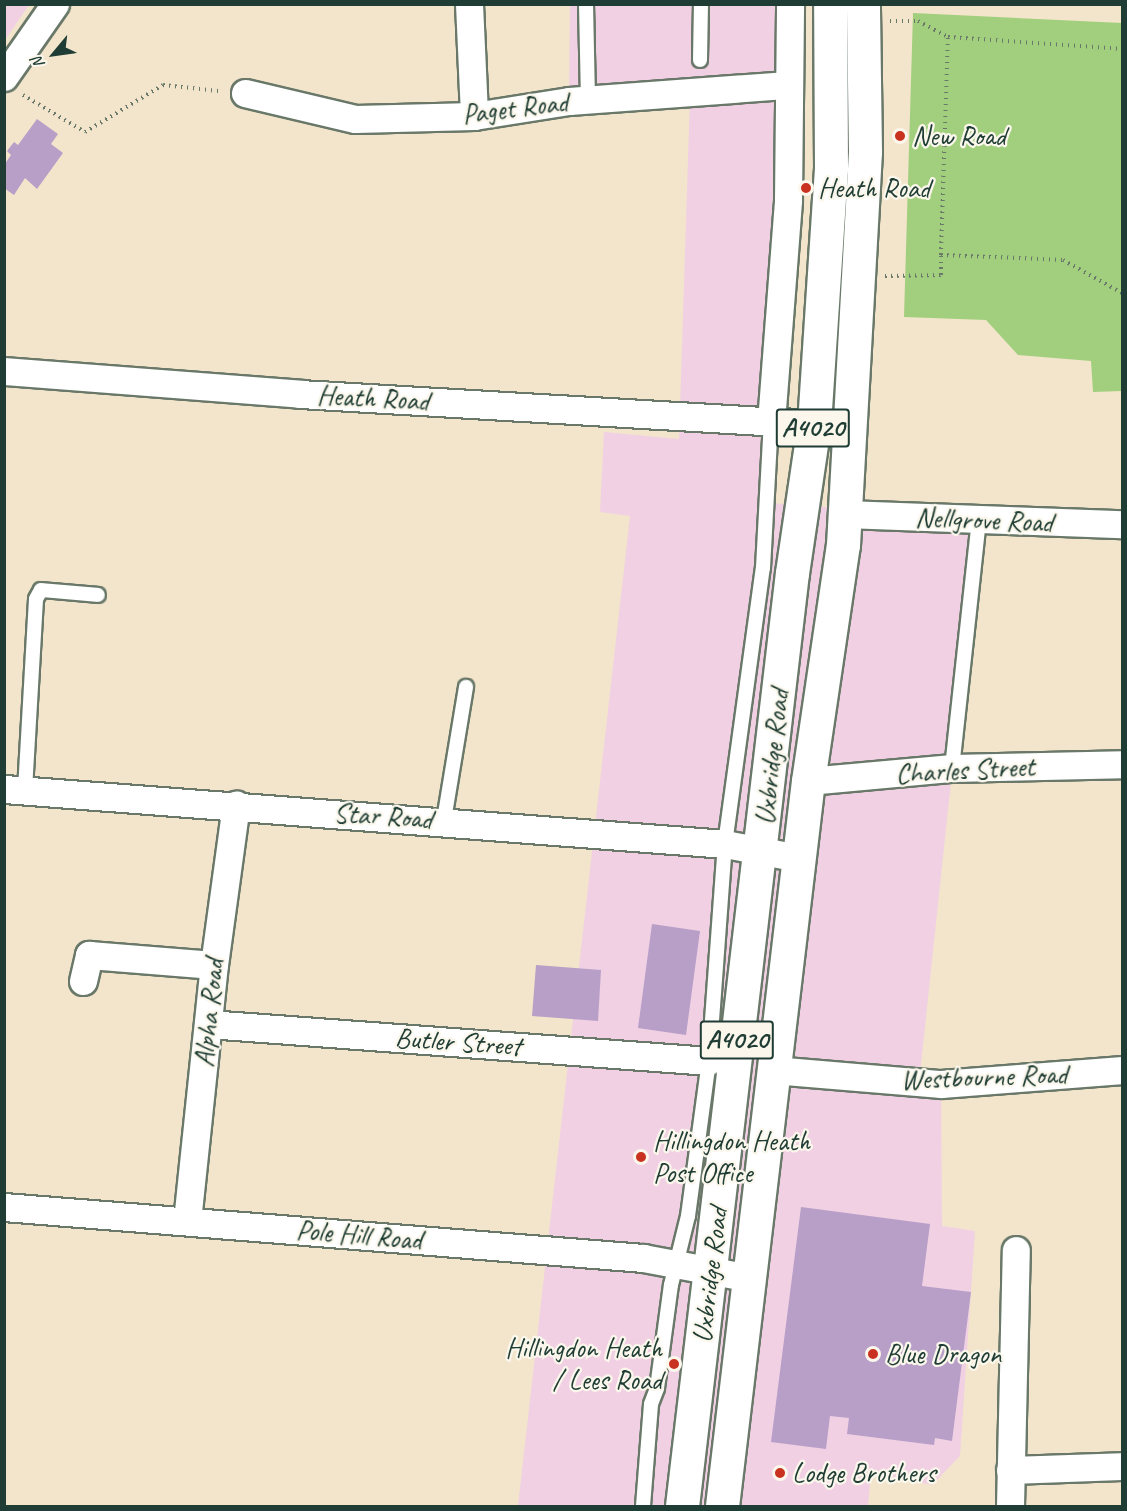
<!DOCTYPE html>
<style>
body{margin:0}
#map{position:relative;width:1127px;height:1511px;overflow:hidden;background:#f2e5cb;font-family:Caveat,sans-serif}
div>[style]{position:absolute}
[style*='--x']{left:calc(var(--x)*1px);top:calc(var(--y)*1px);width:calc(var(--w)*1px);rotate:calc(var(--a)*1deg)}
.built>*{inset:0;background:#f1d0e4}
.green>*{inset:0;background:#a2cf7d}
.building>*{inset:0;background:#b79fc8}
.path>*{height:4px;margin-top:-2px;transform-origin:0;background:repeating-linear-gradient(90deg,#697869 0 1.5px,transparent 0 6px)}
.roads{filter:drop-shadow(2px 0 #697869) drop-shadow(-2px 0 #697869) drop-shadow(0 2px #697869) drop-shadow(0 -2px #697869)}
.service>*{height:14px;margin:-7px;padding:0 7px;transform-origin:7px;border-radius:7px;background:#fff}
.minor>*{height:27px;margin:-13.5px;padding:0 13.5px;transform-origin:13.5px;border-radius:13.5px;background:#fff}
.primary>*{height:33px;margin:-16.5px;padding:0 16.5px;transform-origin:16.5px;border-radius:16.5px;background:#fff}
.dots>*{width:16px;height:16px;translate:-50% -50%;box-sizing:border-box;border:3px solid #fbf7ec;border-radius:50%}
span{translate:-50% -50%;white-space:nowrap;text-align:center;line-height:1.15;-webkit-text-stroke:4.5px #fbf7ec;paint-order:stroke}
.shield-label span{padding:2px 4px;background:#fbf7ec;border:2px solid;border-radius:4px;-webkit-text-stroke-width:0}
.shield-label{font-size:27px;color:#1f3d34;font-weight:700}
.street-label{font-size:28px;color:#1f3d34}
.poi-label{font-size:28px;color:#1f3d34}
.left{translate:0 -50%;text-align:left}
.right{translate:-100% -50%;text-align:right}
.frame{position:absolute;inset:0;border:6px solid #1f3d34;pointer-events:none}
.north{position:absolute;left:24px;top:24px;width:60px;height:60px;-webkit-text-stroke:4px #fbf7ec;paint-order:stroke;rotate:241deg;font-size:16px;font-weight:700;line-height:24px;text-align:center;color:#1f3d34}
.north::after{content:'';display:block;margin:auto;width:21px;height:27px;background:#1f3d34;clip-path:polygon(50% 0,100% 100%,50% 72%,0 100%)}
</style>
<div id="map">
<div class="built">
<i style="clip-path:polygon(5px 4px,29px 5px,5px 40px,4px 5px)"></i>
<i style="clip-path:polygon(570px 5px,781px 5px,769px 503px,979px 518px,919px 1083px,941px 1084px,942px 1226px,975px 1231px,960px 1456px,932px 1485px,871px 1473px,868px 1506px,518px 1506px,630px 516px,600px 512px,604px 432px,679px 439px,690px 96px,569px 101px)"></i>
</div>
<div class="green">
<i style="clip-path:polygon(913px 13px,1122px 23px,1122px 391px,1093px 392px,1091px 361px,1018px 355px,986px 320px,904px 317px)"></i>
</div>
<div class="building">
<i style="clip-path:polygon(37px 119px,58px 134px,51px 144px,63px 153px,37px 189px,25px 178px,14px 195px,4px 188px,4px 165px,11px 155px,7px 151px,14px 142px,18px 145px)"></i>
<i style="clip-path:polygon(652px 924px,700px 931px,686px 1035px,638px 1028px)"></i>
<i style="clip-path:polygon(536px 965px,601px 970px,598px 1021px,532px 1016px)"></i>
<i style="clip-path:polygon(801px 1207px,930px 1224px,922px 1286px,971px 1292px,952px 1441px,935px 1438px,934px 1445px,847px 1434px,849px 1418px,830px 1416px,826px 1449px,771px 1442px)"></i>
</div>
<div class="path">
<i style="--x:890;--y:21;--w:28;--a:0"></i>
<i style="--x:918;--y:21;--w:34;--a:28"></i>
<i style="--x:948;--y:37;--w:174;--a:3.9"></i>
<i style="--x:23;--y:95;--w:72;--a:30.8"></i>
<i style="--x:85;--y:132;--w:91;--a:-31.1"></i>
<i style="--x:163;--y:85;--w:56;--a:6.1"></i>
<i style="--x:941;--y:255;--w:218;--a:-88.2"></i>
<i style="--x:885;--y:276;--w:56;--a:-1"></i>
<i style="--x:941;--y:275;--w:20;--a:-90"></i>
<i style="--x:941;--y:255;--w:122;--a:2.3"></i>
<i style="--x:1063;--y:260;--w:68;--a:29.2"></i>
</div>
<div class="roads">
<div class="service">
<i style="--x:586;--y:4;--w:95;--a:88.8"></i>
<i style="--x:700;--y:60;--w:56;--a:-89"></i>
<i style="--x:952;--y:768;--w:251;--a:-83.8"></i>
<i style="--x:25;--y:790;--w:191;--a:-86.7"></i>
<i style="--x:36;--y:599;--w:10;--a:-61"></i>
<i style="--x:41;--y:590;--w:57;--a:5"></i>
<i style="--x:444;--y:820;--w:135;--a:-80.6"></i>
<i style="--x:643;--y:1506;--w:102;--a:-85.5"></i>
<i style="--x:651;--y:1404;--w:17;--a:-69"></i>
<i style="--x:657;--y:1388;--w:104;--a:-82.3"></i>
<i style="--x:671;--y:1285;--w:71;--a:-76.2"></i>
<i style="--x:688;--y:1216;--w:156;--a:-82.3"></i>
<i style="--x:709;--y:1061;--w:218;--a:-85.8"></i>
<i style="--x:725;--y:844;--w:279;--a:-82.2"></i>
<i style="--x:763;--y:568;--w:146;--a:-86.9"></i>
</div>
<div class="minor">
<i style="--x:469;--y:4;--w:112;--a:87.4"></i>
<i style="--x:4;--y:77;--w:89;--a:-55.1"></i>
<i style="--x:245;--y:93;--w:113;--a:13.3"></i>
<i style="--x:355;--y:119;--w:119;--a:-1.4"></i>
<i style="--x:474;--y:116;--w:96;--a:-9"></i>
<i style="--x:569;--y:101;--w:220;--a:-4.2"></i>
<i style="--x:4;--y:371;--w:297;--a:4.4"></i>
<i style="--x:300;--y:394;--w:515;--a:3.34"></i>
<i style="--x:771;--y:422;--w:223;--a:-85.6"></i>
<i style="--x:788;--y:200;--w:196;--a:-89.4"></i>
<i style="--x:845;--y:514;--w:277;--a:2.1"></i>
<i style="--x:808;--y:781;--w:145;--a:-5.2"></i>
<i style="--x:952;--y:768;--w:170;--a:-1.3"></i>
<i style="--x:4;--y:789;--w:723;--a:4.36"></i>
<i style="--x:725;--y:844;--w:75;--a:10.7"></i>
<i style="--x:83;--y:981;--w:27;--a:-77"></i>
<i style="--x:89;--y:955;--w:125;--a:4.6"></i>
<i style="--x:208;--y:1024;--w:502;--a:4.22"></i>
<i style="--x:773;--y:1070;--w:169;--a:4.8"></i>
<i style="--x:941;--y:1084;--w:182;--a:-4.4"></i>
<i style="--x:4;--y:1207;--w:641;--a:4.56"></i>
<i style="--x:643;--y:1258;--w:109;--a:10.6"></i>
<i style="--x:187;--y:1221;--w:257;--a:-84"></i>
<i style="--x:214;--y:965;--w:162;--a:-82.2"></i>
<i style="--x:1010;--y:1470;--w:112;--a:-2"></i>
<i style="--x:1010;--y:1506;--w:256;--a:-88.7"></i>
</div>
<div class="primary">
<i style="--x:682;--y:1506;--w:939;--a:-83.28"></i>
<i style="--x:792;--y:573;--w:151;--a:-81.6"></i>
<i style="--x:814;--y:424;--w:257;--a:-86.2"></i>
<i style="--x:831;--y:168;--w:164;--a:-90.3"></i>
<i style="--x:722;--y:1506;--w:730;--a:-83.24"></i>
<i style="--x:808;--y:781;--w:239;--a:-81.6"></i>
<i style="--x:843;--y:545;--w:394;--a:-86.8"></i>
<i style="--x:865;--y:152;--w:148;--a:-90.8"></i>
</div>
</div>
<div class="dots">
<i style="left:900px;top:136px;background:#c8321e"></i>
<i style="left:806px;top:188px;background:#c8321e"></i>
<i style="left:641px;top:1157px;background:#c8321e"></i>
<i style="left:873px;top:1354px;background:#c8321e"></i>
<i style="left:674px;top:1364px;background:#c8321e"></i>
<i style="left:780px;top:1473px;background:#c8321e"></i>
</div>
<div class="shield-label">
<span style="left:813px;top:428px">A4020</span>
<span style="left:737px;top:1040px">A4020</span>
</div>
<div class="street-label">
<span style="left:515px;top:108px;rotate:-7deg">Paget Road</span>
<span style="left:373px;top:398px;rotate:3deg">Heath Road</span>
<span style="left:984px;top:520px;rotate:2deg">Nellgrove Road</span>
<span style="left:772px;top:757px;rotate:-84deg">Uxbridge Road</span>
<span style="left:965px;top:770px;rotate:-3deg">Charles Street</span>
<span style="left:383px;top:816px;rotate:4deg">Star Road</span>
<span style="left:209px;top:1013px;rotate:-84deg">Alpha Road</span>
<span style="left:458px;top:1042px;rotate:4deg">Butler Street</span>
<span style="left:984px;top:1077px;rotate:-2deg">Westbourne Road</span>
<span style="left:359px;top:1235px;rotate:5deg">Pole Hill Road</span>
<span style="left:710px;top:1275px;rotate:-83deg">Uxbridge Road</span>
</div>
<div class="poi-label">
<span class="left" style="left:912px;top:136px">New Road</span>
<span class="left" style="left:818px;top:188px">Heath Road</span>
<span class="left" style="left:653px;top:1157px">Hillingdon Heath<br>Post Office</span>
<span class="right" style="left:662px;top:1364px">Hillingdon Heath<br>/ Lees Road</span>
<span class="left" style="left:885px;top:1354px">Blue Dragon</span>
<span class="left" style="left:792px;top:1473px">Lodge Brothers</span>
</div>
<div class="frame"></div>
<div class="north">N</div>
</div>
